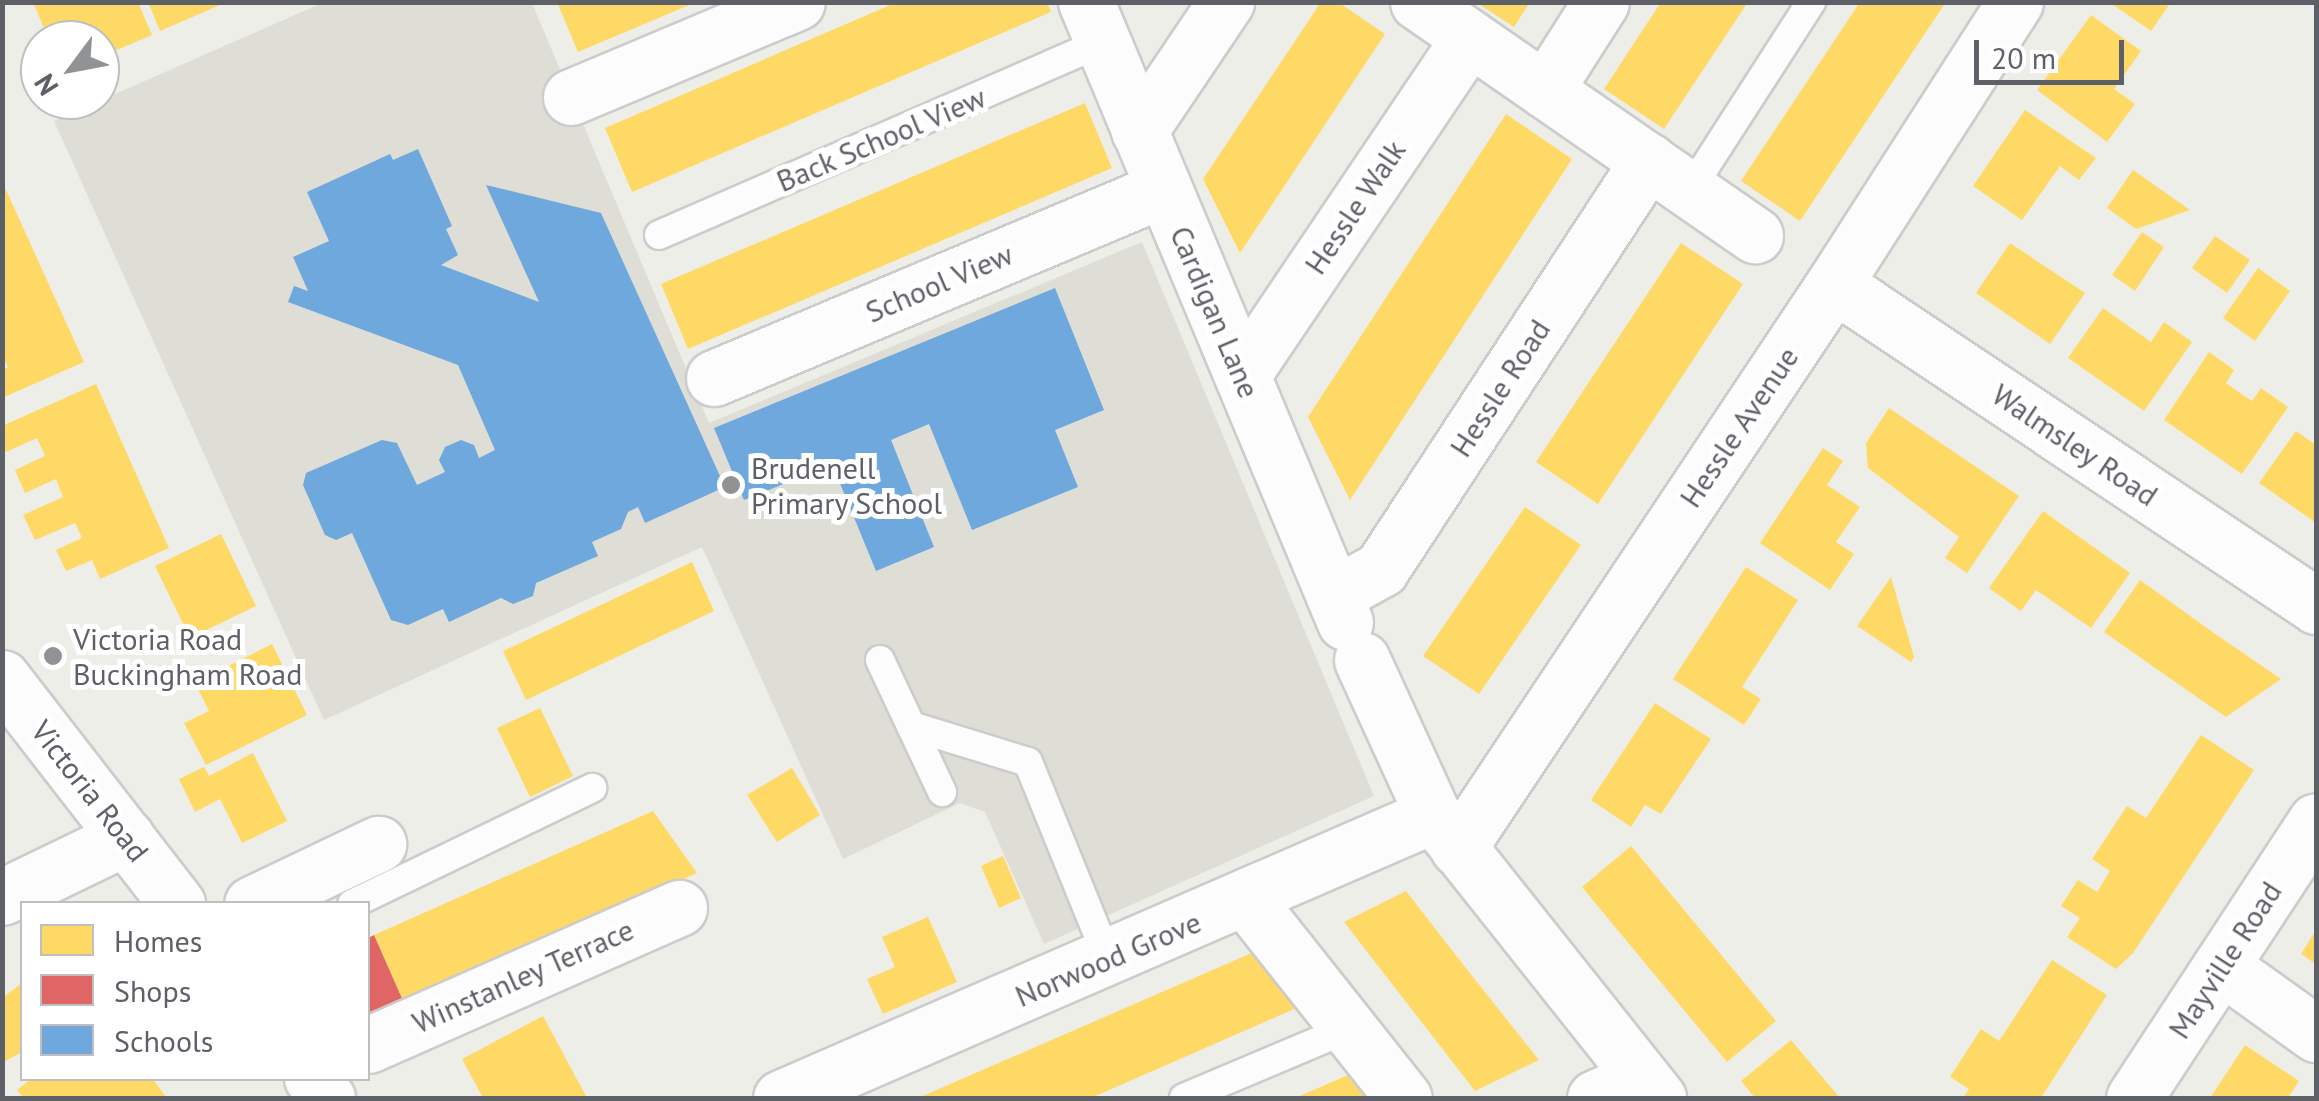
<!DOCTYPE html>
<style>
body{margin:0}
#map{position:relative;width:2319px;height:1101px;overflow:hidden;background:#eeeee9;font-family:"PT Sans",sans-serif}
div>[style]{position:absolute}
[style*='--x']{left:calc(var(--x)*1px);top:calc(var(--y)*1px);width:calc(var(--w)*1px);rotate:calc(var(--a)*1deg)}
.education>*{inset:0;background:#deded7}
.homes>*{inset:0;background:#ffd966}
.shops>*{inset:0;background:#e06666}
.schools>*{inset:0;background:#6fa8dc}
.roads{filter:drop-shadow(2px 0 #cbcccb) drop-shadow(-2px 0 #cbcccb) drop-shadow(0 2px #cbcccb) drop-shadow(0 -2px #cbcccb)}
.service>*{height:28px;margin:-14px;padding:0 14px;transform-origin:14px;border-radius:14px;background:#fcfcfc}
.minor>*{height:55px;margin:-27.5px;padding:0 27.5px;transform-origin:27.5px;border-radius:27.5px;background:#fcfcfc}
.tertiary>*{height:55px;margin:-27.5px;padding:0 27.5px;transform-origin:27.5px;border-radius:27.5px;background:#fcfcfc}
.dots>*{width:28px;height:28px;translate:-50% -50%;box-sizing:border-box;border:5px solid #fff;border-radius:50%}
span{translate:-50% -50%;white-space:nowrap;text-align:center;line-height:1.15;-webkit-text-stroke:10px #fff;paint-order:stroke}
.street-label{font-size:30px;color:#5e6067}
.poi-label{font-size:30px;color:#5e6067}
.left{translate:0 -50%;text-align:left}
.frame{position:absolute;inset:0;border:5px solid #5e6067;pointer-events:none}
.legend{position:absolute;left:20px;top:901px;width:350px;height:180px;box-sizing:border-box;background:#fff;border:2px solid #bfbfc2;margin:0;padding:12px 18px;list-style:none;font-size:30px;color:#5e6067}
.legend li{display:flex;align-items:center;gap:20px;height:50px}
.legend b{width:50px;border:2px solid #bfbfc2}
.north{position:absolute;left:20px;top:20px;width:100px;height:100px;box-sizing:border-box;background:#fff;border:2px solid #bfbfc2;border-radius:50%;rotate:238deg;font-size:28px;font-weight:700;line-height:40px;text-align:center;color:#5e6067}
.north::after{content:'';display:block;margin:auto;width:35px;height:45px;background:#909294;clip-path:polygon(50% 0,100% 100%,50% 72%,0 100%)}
.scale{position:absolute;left:1974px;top:40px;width:150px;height:45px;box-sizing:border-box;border:5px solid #5e6067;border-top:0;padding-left:12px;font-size:30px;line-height:35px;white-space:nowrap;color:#5e6067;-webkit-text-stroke:8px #fff;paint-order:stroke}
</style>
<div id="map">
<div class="education">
<i style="clip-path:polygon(322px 3px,532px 3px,709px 423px,1142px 242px,1374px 796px,1044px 944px,985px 812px,960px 803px,843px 859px,702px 547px,324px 720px,54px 121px)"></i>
</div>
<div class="homes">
<i style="clip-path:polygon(33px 2px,138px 2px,152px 35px,100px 57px,100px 40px,49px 40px)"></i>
<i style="clip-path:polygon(148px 2px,227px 2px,160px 31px)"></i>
<i style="clip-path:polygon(557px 2px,694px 2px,694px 3px,578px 52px)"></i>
<i style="clip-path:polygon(897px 2px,1047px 2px,1051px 12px,632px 192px,605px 128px)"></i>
<i style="clip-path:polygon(1321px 2px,1338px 2px,1385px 34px,1240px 253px,1203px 179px)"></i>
<i style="clip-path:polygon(1476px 2px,1530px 2px,1514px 27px)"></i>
<i style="clip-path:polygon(1661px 2px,1748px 2px,1664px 129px,1604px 89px)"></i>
<i style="clip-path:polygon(1860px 2px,1946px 2px,1800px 221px,1741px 181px)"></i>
<i style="clip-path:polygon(2109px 2px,2171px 2px,2151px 31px)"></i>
<i style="clip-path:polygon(2091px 15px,2141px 51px,2114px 89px,2135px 104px,2107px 142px,2037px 90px)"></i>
<i style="clip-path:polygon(1085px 103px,1112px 168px,688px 349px,661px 284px)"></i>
<i style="clip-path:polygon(2025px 110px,2096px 158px,2079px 180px,2060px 166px,2022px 220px,1973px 186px)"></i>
<i style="clip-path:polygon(1506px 114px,1572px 159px,1350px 500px,1308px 417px)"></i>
<i style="clip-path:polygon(2133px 170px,2190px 210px,2136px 229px,2107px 208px)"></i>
<i style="clip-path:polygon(2px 181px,84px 362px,2px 398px,2px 370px,8px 367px,2px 355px)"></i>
<i style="clip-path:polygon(2142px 232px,2164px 247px,2135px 291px,2112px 275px)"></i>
<i style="clip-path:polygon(2215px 236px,2250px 260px,2227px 293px,2192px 268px)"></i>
<i style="clip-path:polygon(1681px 243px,1743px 284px,1598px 504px,1536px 462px)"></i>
<i style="clip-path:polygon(2010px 243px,2085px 293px,2050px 344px,1976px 293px)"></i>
<i style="clip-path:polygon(2258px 268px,2290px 291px,2255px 341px,2223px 318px)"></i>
<i style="clip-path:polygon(2103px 308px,2151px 342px,2164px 322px,2192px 342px,2144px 411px,2068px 358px)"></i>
<i style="clip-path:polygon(2209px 352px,2234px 370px,2226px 383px,2240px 393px,2252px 401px,2261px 388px,2288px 407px,2242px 474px,2164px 420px)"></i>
<i style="clip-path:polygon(96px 384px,169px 548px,100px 579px,92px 560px,66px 571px,56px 550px,82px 538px,75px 523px,35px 540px,23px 515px,63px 497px,56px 479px,25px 493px,15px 470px,45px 456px,37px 438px,6px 452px,2px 443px,2px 426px)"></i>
<i style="clip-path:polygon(1889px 408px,2019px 496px,1967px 573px,1945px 558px,1959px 537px,1868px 468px,1866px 443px)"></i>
<i style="clip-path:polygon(2296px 431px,2316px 445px,2316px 523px,2259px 483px)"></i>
<i style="clip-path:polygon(1823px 448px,1843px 461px,1827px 485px,1860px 507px,1836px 542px,1854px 554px,1830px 590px,1760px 543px)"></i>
<i style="clip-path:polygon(1525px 507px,1581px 545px,1479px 694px,1423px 656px)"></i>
<i style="clip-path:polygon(2043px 511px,2130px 573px,2091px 628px,2036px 590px,2021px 611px,1989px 588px)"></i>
<i style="clip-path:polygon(221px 534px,256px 606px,190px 638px,155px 566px)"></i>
<i style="clip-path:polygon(692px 562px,714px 611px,526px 700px,503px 651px)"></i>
<i style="clip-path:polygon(1746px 567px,1798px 600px,1742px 687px,1761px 699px,1744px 725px,1673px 679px)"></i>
<i style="clip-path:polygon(1891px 577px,1914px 657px,1911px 662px,1857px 626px)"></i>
<i style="clip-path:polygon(2140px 580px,2214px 633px,2281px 679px,2226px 717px,2178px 684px,2104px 632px)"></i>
<i style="clip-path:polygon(272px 644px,307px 715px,206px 765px,184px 723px,209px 711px,195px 683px)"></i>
<i style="clip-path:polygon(1655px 703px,1711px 739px,1661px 814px,1645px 805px,1631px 827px,1591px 800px)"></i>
<i style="clip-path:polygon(540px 708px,573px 776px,530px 797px,497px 728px)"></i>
<i style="clip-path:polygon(2201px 735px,2254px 770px,2133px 953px,2116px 969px,2067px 937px,2080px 918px,2061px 906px,2078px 880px,2097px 892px,2110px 871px,2092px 859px,2127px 806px,2146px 818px)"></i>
<i style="clip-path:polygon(253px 753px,287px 821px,242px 843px,220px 799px,195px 812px,179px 779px,204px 767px,209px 776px)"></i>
<i style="clip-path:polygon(792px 768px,820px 815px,777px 842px,747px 795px)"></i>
<i style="clip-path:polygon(653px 811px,697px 873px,404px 1003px,374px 935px)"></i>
<i style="clip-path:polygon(1631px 846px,1776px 1021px,1727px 1062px,1582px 887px)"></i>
<i style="clip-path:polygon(1003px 856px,1021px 898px,999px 908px,981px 866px)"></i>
<i style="clip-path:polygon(1406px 891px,1469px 972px,1539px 1060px,1475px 1091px,1344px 922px)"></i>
<i style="clip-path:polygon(928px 917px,957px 982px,883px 1014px,867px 979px,895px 967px,882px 937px)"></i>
<i style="clip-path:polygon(2316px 930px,2316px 964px,2301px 954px)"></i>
<i style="clip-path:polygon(1254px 952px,1299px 1007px,1091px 1098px,918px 1098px)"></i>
<i style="clip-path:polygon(2052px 960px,2107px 995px,2041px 1098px,1963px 1098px,1969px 1089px,1950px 1077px,1981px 1029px,1999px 1041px)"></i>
<i style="clip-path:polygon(22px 983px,22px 1052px,2px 1063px,2px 998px)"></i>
<i style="clip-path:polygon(543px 1016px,587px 1098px,483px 1098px,462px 1059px)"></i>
<i style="clip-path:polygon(1791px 1040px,1840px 1098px,1755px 1098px,1741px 1081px)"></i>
<i style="clip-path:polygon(2245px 1045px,2299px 1081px,2288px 1098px,2210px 1098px)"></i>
<i style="clip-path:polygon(1355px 1072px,1376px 1098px,1295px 1098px)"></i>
<i style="clip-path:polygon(32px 1078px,152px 1078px,167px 1098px,24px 1098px,17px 1090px)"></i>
</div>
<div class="shops">
<i style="clip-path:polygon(374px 935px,404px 1003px,368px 1019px,368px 938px)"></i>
</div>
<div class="schools">
<i style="clip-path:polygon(418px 149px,452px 226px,446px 229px,458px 255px,441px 265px,539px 302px,486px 185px,601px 213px,725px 487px,645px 523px,638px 507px,628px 512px,621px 529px,592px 542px,598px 556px,536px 583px,533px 596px,513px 604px,501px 598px,449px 622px,443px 609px,408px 625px,391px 620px,352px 533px,336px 540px,325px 535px,303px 485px,306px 473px,382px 440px,397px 443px,417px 485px,445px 472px,439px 460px,445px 447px,461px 440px,474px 445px,479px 458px,495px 450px,458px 365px,288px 302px,294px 286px,308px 291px,293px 257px,329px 241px,307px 192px,390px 154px,393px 160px)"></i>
<i style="clip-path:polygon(1055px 288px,1104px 410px,1055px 430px,1078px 487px,972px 530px,929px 424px,891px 440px,934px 547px,876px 571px,832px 464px,744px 500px,714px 428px)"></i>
</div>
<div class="roads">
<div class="service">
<i style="--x:1690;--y:190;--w:224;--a:-57.2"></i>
<i style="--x:659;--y:235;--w:483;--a:-23.5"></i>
<i style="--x:880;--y:660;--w:146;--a:64.8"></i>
<i style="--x:911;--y:726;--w:122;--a:17.1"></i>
<i style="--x:1028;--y:762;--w:213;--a:67.9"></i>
<i style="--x:352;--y:904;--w:267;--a:-25.8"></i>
<i style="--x:1184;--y:1098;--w:177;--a:-22.9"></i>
</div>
<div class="minor">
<i style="--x:1086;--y:2;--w:672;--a:67.33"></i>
<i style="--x:1418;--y:2;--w:410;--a:34.7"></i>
<i style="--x:1545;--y:90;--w:104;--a:-57.5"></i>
<i style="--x:571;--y:97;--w:245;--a:-22.8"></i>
<i style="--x:1139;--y:131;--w:156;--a:-56"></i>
<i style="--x:1834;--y:284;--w:580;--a:33.74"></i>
<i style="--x:1242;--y:375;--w:406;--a:-56"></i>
<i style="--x:714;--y:378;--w:487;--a:-22.8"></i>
<i style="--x:1334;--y:595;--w:54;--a:-29"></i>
<i style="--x:1381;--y:569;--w:488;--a:-56.8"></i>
<i style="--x:1362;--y:660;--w:170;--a:65.4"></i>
<i style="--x:1433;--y:815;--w:362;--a:51.5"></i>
<i style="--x:1458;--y:848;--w:678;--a:-56.31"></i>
<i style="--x:1834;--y:284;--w:335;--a:-57.3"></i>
<i style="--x:2;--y:897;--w:138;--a:-25.8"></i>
<i style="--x:1246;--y:899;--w:254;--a:51.6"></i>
<i style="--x:252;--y:904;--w:140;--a:-25.5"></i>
<i style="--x:2221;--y:966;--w:117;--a:35.6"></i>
<i style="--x:368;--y:1045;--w:340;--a:-23.8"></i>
<i style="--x:781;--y:1098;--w:711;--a:-23.46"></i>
<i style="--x:1595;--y:1098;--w:50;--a:-23.5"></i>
<i style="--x:2134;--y:1098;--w:331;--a:-56.7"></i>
</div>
<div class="tertiary">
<i style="--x:2;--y:678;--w:286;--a:52.2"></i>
<i style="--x:312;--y:1078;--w:25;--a:53"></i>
</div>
</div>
<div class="dots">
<i style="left:731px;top:485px;background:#909294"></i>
<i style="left:53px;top:656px;background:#909294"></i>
</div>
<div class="street-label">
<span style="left:881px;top:139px;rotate:-23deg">Back School View</span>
<span style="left:1355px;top:207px;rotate:-56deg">Hessle Walk</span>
<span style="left:939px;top:283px;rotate:-23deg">School View</span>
<span style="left:1215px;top:312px;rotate:67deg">Cardigan Lane</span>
<span style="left:1500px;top:388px;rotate:-57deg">Hessle Road</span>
<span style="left:1739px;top:427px;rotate:-56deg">Hessle Avenue</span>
<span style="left:2075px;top:445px;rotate:34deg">Walmsley Road</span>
<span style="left:90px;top:791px;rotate:52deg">Victoria Road</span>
<span style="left:1108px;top:959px;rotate:-23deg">Norwood Grove</span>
<span style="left:2225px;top:960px;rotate:-57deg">Mayville Road</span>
<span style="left:523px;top:976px;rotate:-24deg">Winstanley Terrace</span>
</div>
<div class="poi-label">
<span class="left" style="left:751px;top:485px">Brudenell<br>Primary School</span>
<span class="left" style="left:73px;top:656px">Victoria Road<br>Buckingham Road</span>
</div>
<div class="frame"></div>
<ul class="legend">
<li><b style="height:28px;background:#ffd966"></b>Homes</li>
<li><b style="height:28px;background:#e06666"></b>Shops</li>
<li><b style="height:28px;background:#6fa8dc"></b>Schools</li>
</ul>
<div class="north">N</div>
<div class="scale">20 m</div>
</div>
